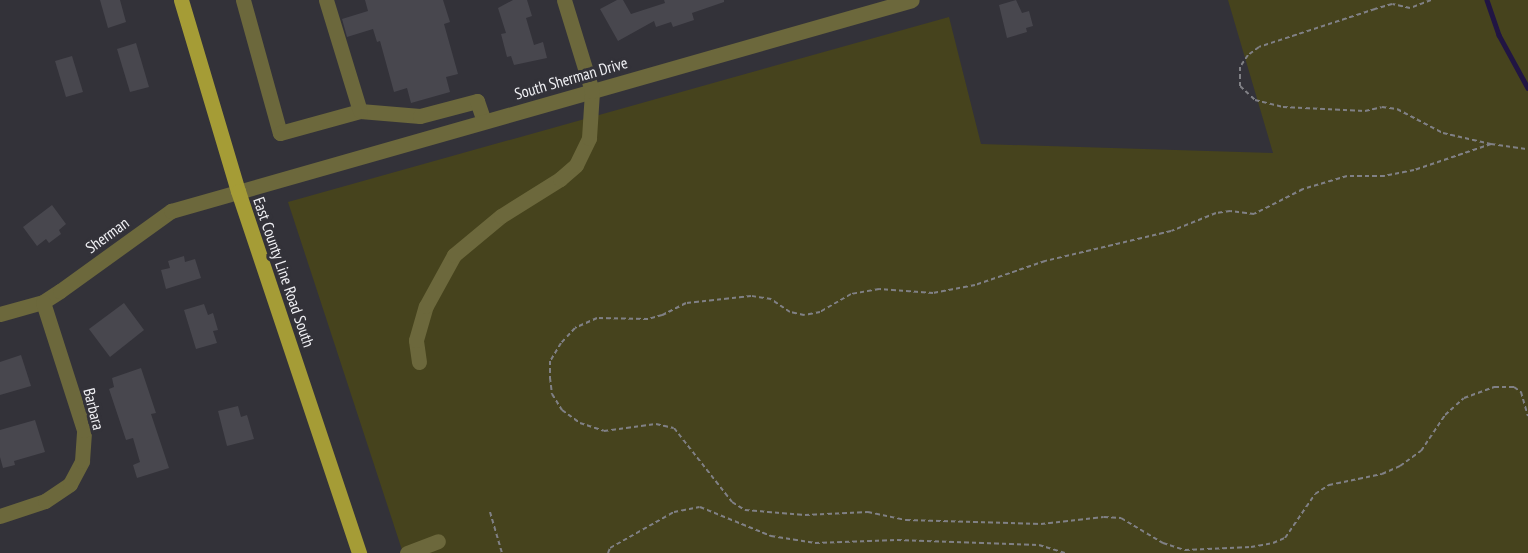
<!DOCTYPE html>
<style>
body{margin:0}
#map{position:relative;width:1528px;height:553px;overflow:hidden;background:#333239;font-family:"PT Sans Narrow",sans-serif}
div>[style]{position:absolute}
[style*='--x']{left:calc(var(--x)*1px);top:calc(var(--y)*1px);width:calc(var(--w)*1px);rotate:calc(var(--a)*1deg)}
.green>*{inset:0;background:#46431d}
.stream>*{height:4.5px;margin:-2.25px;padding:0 2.25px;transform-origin:2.25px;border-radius:2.25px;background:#211543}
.building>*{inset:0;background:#48474e}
.path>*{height:2px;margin-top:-1px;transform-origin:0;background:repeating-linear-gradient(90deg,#808085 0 4.5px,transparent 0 7.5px)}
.minor>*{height:15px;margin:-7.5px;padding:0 7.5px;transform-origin:7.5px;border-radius:7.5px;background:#6c683c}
.major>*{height:15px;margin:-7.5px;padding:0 7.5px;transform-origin:7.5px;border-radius:7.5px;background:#a59c36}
span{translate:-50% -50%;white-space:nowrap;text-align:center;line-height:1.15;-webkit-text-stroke:6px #333239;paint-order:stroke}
.street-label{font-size:16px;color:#f0f0f4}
</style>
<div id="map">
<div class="green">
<i style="clip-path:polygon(1228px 0,1528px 0,1528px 553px,403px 553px,288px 202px,949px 17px,981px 144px,1273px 153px)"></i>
</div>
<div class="stream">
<i style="--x:1487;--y:0;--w:37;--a:71"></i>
<i style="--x:1499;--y:35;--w:60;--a:61.3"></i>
</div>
<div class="building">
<i style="clip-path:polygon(100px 0,120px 0,126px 22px,108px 28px)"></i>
<i style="clip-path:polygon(365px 0,443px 0,450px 22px,444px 24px,458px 74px,446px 77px,450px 92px,411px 103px,407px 88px,394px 92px,380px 41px,377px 42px,373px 29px,347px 37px,342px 19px,368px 11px)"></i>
<i style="clip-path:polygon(513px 0,527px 0,532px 16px,526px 18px,534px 45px,543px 42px,547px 58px,514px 65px,511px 56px,507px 57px,501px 34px,506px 33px,498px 8px)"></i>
<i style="clip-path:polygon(617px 0,623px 0,631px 14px,665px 3px,664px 0,724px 0,724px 2px,692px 13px,694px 20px,673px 27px,671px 22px,656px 27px,654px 21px,618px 41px,600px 9px)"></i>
<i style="clip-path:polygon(1016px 0,1022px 13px,1029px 11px,1033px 26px,1026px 28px,1027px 32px,1007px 38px,999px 5px)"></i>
<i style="clip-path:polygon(136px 43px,149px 87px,130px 92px,117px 49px)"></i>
<i style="clip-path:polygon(72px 56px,83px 92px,66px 97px,55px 61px)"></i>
<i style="clip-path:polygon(52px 205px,66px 224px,59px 230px,61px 234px,49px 243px,46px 239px,37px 246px,23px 227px)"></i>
<i style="clip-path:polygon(184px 256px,185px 262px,195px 259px,201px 278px,166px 289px,161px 270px,170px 268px,168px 261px)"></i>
<i style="clip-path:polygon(124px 303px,144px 330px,110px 357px,89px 329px)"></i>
<i style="clip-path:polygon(204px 304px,208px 315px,213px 313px,218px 330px,213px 331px,217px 343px,196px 349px,184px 310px)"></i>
<i style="clip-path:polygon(21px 355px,31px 386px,0 395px,0 362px)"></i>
<i style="clip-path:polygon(141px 368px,156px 413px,151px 414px,169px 468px,137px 478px,133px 465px,140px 462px,133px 438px,126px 440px,109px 389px,114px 387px,112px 378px)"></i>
<i style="clip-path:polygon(238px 406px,241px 417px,247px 415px,254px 439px,227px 446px,218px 411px)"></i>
<i style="clip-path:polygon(35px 420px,45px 452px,14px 461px,15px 465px,3px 468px,0 457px,0 430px)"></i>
</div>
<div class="path">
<i style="--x:1431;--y:0;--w:22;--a:159"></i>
<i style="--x:1410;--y:8;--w:18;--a:-167"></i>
<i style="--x:1392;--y:4;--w:18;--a:164"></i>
<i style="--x:1375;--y:9;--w:122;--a:161.9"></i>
<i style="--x:1259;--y:47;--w:14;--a:144"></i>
<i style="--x:1248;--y:55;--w:14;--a:124"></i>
<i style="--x:1240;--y:67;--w:19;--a:90"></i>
<i style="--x:1240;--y:86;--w:21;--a:43"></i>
<i style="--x:1255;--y:100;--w:29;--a:14"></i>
<i style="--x:1283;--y:107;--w:82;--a:2.8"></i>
<i style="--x:1365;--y:111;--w:17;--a:-13"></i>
<i style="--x:1382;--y:107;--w:15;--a:8"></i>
<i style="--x:1397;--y:109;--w:52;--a:27.6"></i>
<i style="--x:1443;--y:133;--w:49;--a:12.9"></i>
<i style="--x:1491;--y:144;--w:37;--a:8"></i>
<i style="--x:1491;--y:144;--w:81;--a:161.3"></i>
<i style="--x:1414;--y:170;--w:31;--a:169"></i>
<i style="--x:1384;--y:176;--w:37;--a:180"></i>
<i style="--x:1347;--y:176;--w:46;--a:163.5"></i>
<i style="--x:1303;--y:189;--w:55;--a:153"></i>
<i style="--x:1254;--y:214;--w:24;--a:-173"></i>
<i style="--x:1230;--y:211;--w:14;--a:172"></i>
<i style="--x:1216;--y:213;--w:48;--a:158.2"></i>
<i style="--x:1171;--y:231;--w:130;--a:166.6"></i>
<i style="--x:1045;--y:261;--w:74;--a:161.1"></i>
<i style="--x:975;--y:285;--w:43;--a:169.2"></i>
<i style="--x:933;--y:293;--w:54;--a:-175.8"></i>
<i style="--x:879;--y:289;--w:28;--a:170"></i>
<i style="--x:851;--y:294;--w:36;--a:150"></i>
<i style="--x:820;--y:312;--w:16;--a:169"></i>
<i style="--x:804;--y:315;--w:14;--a:-168"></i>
<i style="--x:790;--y:312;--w:23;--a:-146"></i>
<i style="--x:771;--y:299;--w:20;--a:-171"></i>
<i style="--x:751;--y:296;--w:65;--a:173.9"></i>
<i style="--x:686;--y:303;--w:27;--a:153"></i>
<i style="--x:662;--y:315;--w:15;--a:164"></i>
<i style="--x:648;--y:319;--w:51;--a:-178.9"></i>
<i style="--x:597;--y:318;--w:24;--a:156"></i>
<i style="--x:575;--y:328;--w:21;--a:133"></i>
<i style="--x:561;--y:343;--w:21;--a:121"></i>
<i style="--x:550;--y:361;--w:17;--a:90"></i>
<i style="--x:550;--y:378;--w:16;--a:83"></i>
<i style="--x:552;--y:394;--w:19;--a:58"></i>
<i style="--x:562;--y:410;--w:22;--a:36"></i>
<i style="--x:580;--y:423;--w:25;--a:18"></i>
<i style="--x:604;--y:431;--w:52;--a:-7.7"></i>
<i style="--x:656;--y:424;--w:18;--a:13"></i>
<i style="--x:674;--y:428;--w:94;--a:51.9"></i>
<i style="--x:732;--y:502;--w:15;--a:32"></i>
<i style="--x:745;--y:510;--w:60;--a:4.8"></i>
<i style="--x:805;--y:515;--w:63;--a:-2.7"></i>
<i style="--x:868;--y:512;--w:39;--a:12"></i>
<i style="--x:906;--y:520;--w:135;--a:1.7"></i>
<i style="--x:1041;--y:524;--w:63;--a:-6.3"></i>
<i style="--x:1104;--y:517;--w:17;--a:3"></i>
<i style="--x:1121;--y:518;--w:49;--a:30.8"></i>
<i style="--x:1163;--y:543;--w:23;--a:18"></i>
<i style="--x:1185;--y:550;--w:66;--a:-2.6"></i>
<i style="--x:1251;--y:547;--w:22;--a:-10"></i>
<i style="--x:1273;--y:543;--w:13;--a:-23"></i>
<i style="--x:1285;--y:538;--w:53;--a:-55.7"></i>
<i style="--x:1315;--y:494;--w:17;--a:-33"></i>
<i style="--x:1329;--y:485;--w:54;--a:-11.7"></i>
<i style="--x:1382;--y:474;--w:20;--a:-24"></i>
<i style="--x:1400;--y:466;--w:26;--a:-36"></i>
<i style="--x:1421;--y:451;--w:43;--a:-56.3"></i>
<i style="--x:1445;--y:415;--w:25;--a:-42"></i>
<i style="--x:1464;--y:398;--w:32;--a:-20"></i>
<i style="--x:1494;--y:387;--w:20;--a:0"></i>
<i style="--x:1514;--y:387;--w:9;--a:36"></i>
<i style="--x:1521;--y:392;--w:25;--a:74"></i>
<i style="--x:490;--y:512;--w:43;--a:73.7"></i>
<i style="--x:608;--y:553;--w:5;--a:-68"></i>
<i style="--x:610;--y:548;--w:73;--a:-29.4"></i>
<i style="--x:674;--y:512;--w:26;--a:-11"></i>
<i style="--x:700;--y:507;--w:77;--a:22.2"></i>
<i style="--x:771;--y:536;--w:45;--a:9"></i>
<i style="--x:815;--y:543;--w:82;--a:-2.1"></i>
<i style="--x:897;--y:540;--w:142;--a:2"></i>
<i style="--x:1039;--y:545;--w:27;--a:17"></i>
</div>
<div class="minor">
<i style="--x:243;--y:0;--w:138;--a:74.5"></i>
<i style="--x:280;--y:133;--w:83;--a:-15.4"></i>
<i style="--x:360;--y:111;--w:60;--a:4.8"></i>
<i style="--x:420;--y:116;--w:59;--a:-14.7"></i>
<i style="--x:477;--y:101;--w:21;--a:71"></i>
<i style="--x:326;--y:0;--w:116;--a:73"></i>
<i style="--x:0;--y:314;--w:45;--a:-15.6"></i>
<i style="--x:43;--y:302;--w:20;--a:-33"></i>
<i style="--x:60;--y:291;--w:137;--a:-35.8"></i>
<i style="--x:171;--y:211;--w:770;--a:-15.89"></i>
<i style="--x:419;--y:362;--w:22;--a:-98"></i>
<i style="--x:416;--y:340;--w:35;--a:-74"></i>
<i style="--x:426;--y:306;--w:58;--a:-61.2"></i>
<i style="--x:454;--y:255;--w:61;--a:-39.7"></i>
<i style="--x:501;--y:216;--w:70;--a:-32.1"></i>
<i style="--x:560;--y:179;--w:21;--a:-41"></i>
<i style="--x:576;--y:165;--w:30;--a:-64"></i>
<i style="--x:589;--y:138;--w:47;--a:-86.3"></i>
<i style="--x:592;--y:91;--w:95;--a:-107.1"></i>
<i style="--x:0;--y:516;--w:47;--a:-18.4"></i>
<i style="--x:45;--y:501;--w:30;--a:-34"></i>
<i style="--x:70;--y:484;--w:26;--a:-62"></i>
<i style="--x:82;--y:461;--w:31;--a:-86"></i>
<i style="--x:84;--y:430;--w:134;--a:-107.8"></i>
<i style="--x:407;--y:553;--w:33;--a:-21"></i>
</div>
<div class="major">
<i style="--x:181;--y:0;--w:199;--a:73.4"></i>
<i style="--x:238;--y:191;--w:382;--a:71.5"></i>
</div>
<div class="street-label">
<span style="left:571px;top:78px;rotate:-16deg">South Sherman Drive</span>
<span style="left:107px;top:235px;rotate:-36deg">Sherman</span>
<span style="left:284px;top:272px;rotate:71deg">East County Line Road South</span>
<span style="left:94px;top:409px;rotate:76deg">Barbara</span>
</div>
</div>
